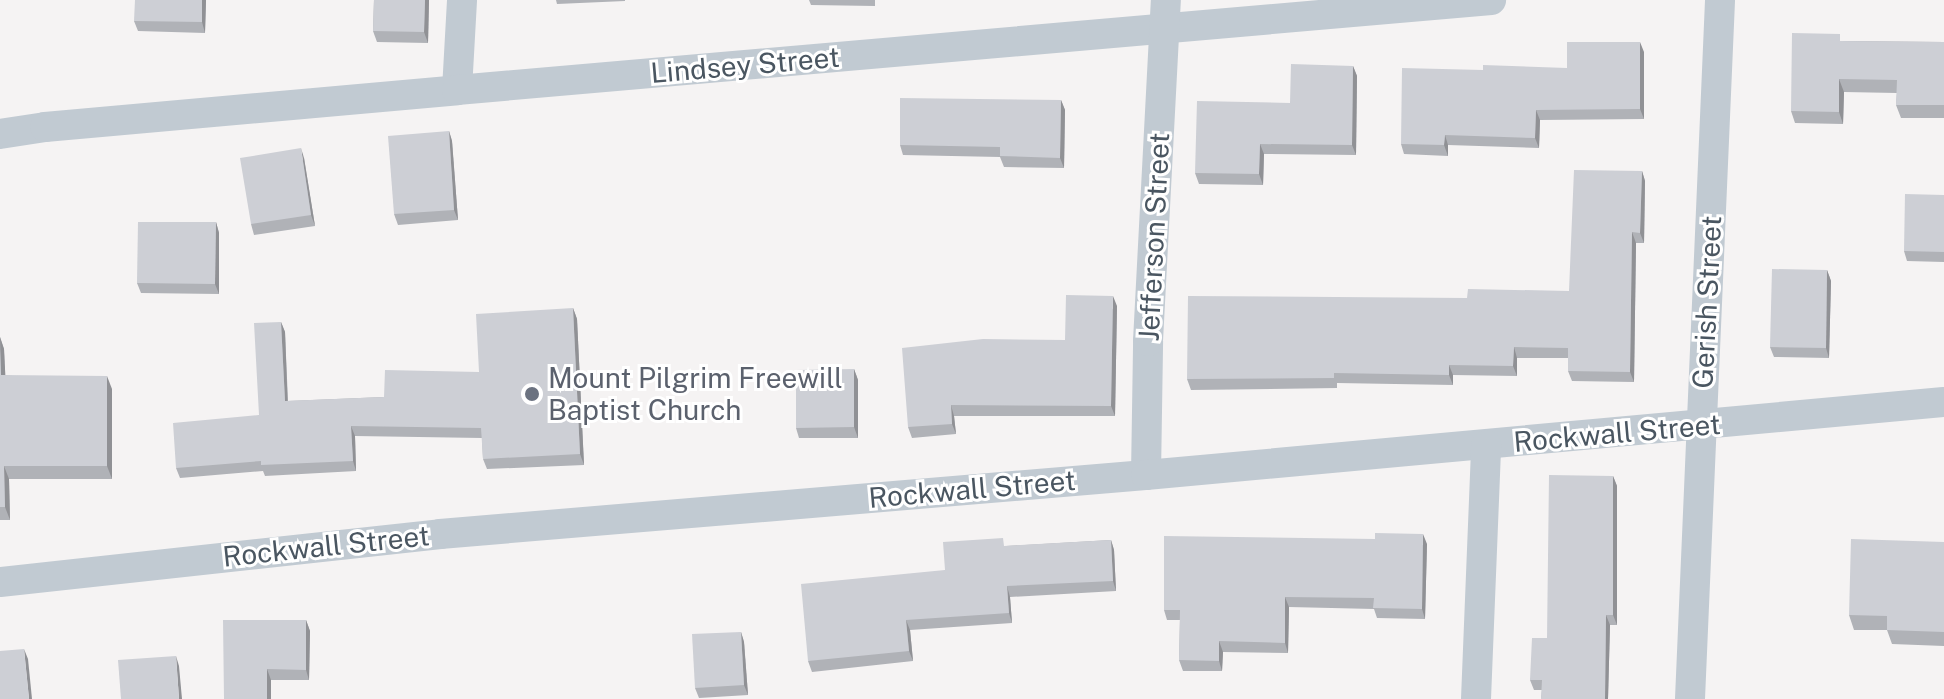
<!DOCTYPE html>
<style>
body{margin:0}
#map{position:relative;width:1944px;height:699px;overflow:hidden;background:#f5f3f3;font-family:"Public Sans",sans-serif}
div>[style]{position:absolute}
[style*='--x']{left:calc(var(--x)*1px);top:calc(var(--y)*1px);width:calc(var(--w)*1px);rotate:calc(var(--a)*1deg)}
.street>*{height:30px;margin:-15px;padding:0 15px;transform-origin:15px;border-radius:15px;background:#c1cad2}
.wall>*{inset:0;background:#b0b2b7}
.shaded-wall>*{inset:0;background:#909195}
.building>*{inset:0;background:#cdcfd5}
.dots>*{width:22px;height:22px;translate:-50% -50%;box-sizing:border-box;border:4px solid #fff;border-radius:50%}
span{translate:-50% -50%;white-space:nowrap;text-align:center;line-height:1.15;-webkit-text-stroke:6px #fff;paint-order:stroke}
.street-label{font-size:28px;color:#4a5661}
.worship-label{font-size:28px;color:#5b616d}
.left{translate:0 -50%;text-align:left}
</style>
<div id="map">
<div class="street">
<i style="--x:457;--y:90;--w:90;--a:-86.8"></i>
<i style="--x:0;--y:134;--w:46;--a:-8.8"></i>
<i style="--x:45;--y:127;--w:414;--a:-5.1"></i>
<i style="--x:457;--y:90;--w:1038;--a:-4.97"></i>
<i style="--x:1146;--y:475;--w:134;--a:-89.1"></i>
<i style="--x:1148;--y:341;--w:341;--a:-87"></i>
<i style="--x:0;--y:582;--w:443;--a:-6.2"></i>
<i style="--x:440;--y:534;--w:708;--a:-4.78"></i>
<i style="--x:1146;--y:475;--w:801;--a:-5.23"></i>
<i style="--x:1476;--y:699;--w:254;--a:-87.7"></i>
<i style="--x:1690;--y:699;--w:700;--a:-87.54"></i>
</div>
<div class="wall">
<i style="clip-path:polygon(206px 0,205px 33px,138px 31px,134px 21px)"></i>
<i style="clip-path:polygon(374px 0,429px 0,428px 43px,377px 42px,373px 31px)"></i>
<i style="clip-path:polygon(556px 0,625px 0,625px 1px,557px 4px)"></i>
<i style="clip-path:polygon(809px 0,875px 0,875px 6px,811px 5px)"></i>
<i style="clip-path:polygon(1843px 41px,1944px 42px,1944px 118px,1901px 118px,1896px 105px,1897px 93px,1844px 92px,1843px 124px,1795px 123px,1791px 111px)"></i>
<i style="clip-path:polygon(1644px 52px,1644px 119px,1540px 120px,1539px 148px,1448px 145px,1448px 156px,1404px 154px,1401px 144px,1483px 70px,1567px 68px)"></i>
<i style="clip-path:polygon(1353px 66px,1357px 76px,1356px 155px,1264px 154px,1263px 185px,1199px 184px,1195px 173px,1290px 103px)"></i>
<i style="clip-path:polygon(1061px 100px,1065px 110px,1064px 168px,1004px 167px,1000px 157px,903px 155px,900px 145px)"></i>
<i style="clip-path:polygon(449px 131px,452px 141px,458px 220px,398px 225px,394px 214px)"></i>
<i style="clip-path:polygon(304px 158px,315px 226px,254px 235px,251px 224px)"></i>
<i style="clip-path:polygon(1642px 171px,1645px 181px,1644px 243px,1636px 243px,1634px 382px,1572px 381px,1568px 371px,1568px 358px,1517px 358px,1517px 376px,1453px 375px,1453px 385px,1337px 383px,1337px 388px,1191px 390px,1187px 379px,1467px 298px,1569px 291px)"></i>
<i style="clip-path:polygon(1944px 195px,1944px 262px,1907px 261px,1904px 251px)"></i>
<i style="clip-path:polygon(216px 222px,219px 233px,219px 294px,141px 293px,137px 283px)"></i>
<i style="clip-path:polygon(1827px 270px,1831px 281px,1829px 358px,1774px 357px,1770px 347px)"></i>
<i style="clip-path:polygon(1117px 306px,1115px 416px,954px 416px,956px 434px,912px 438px,908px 427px,1065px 340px)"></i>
<i style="clip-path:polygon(573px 308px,577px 319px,584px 465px,487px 469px,483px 459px,482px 438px,355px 436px,356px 471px,265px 476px,263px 471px,180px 478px,176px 468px,259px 415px,281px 322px,285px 332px,288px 401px,384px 397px,479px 372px)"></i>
<i style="clip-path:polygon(0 337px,4px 349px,5px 375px,112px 389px,112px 479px,9px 479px,10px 520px,0 520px)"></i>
<i style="clip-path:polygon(854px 369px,858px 380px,858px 438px,799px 438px,796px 428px)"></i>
<i style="clip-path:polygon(1613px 476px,1617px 486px,1617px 625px,1610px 625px,1608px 699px,1541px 699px,1542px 690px,1534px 690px,1530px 680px)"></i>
<i style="clip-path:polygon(1111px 540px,1114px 550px,1116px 591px,1010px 597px,1012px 623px,910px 630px,913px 661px,812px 672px,808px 661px,945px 570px,1006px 546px)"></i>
<i style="clip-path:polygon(1944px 542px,1944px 646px,1892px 644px,1887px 630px,1854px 630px,1849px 615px)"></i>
<i style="clip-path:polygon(1427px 544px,1425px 619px,1377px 618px,1374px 609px,1289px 607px,1288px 653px,1223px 652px,1222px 671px,1183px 671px,1179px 660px,1180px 620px,1167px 620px,1164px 610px)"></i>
<i style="clip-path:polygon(306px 620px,310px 631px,309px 680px,271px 680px,271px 699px,224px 699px)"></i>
<i style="clip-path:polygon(741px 632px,744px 642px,748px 695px,699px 698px,695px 688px)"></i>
</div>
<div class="shaded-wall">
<i style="clip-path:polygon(202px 0,206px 0,205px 33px,202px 22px)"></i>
<i style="clip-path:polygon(425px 0,429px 0,428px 43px,424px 32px)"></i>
<i style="clip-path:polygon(1640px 42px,1644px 52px,1644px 119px,1640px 109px)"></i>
<i style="clip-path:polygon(1353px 66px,1357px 76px,1356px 155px,1352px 145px)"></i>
<i style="clip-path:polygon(1839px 79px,1844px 92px,1843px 124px,1839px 112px)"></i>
<i style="clip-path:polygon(1061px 100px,1065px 110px,1064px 168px,1060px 158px)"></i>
<i style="clip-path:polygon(1536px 110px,1540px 120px,1539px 148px,1535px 138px)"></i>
<i style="clip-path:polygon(449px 131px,452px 141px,458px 220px,454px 210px)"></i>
<i style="clip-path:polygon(1445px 135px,1448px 145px,1448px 156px,1444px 145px)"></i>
<i style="clip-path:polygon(1260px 144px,1264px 154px,1263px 185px,1259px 174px)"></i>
<i style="clip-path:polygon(301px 148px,304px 158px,315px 226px,311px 215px)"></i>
<i style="clip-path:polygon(1642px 171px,1645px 181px,1644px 243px,1640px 233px)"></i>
<i style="clip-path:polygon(216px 222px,219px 233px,219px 294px,215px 284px)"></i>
<i style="clip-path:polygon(1632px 232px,1636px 243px,1634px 382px,1630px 372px)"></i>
<i style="clip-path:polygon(1827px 270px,1831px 281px,1829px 358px,1826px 348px)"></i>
<i style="clip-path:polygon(1113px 296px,1117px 306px,1115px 416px,1111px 406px)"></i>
<i style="clip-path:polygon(573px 308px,577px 319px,584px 465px,580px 454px)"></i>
<i style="clip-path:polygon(281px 322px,285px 332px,288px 412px,285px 401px)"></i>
<i style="clip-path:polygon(0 337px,4px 349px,6px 388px,1px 375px)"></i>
<i style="clip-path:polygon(1514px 347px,1517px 358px,1517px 376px,1513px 366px)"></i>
<i style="clip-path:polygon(1449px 365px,1453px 375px,1453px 385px,1449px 375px)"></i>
<i style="clip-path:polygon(854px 369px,858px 380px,858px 438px,854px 427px)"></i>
<i style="clip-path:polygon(107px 376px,112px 389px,112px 479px,107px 466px)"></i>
<i style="clip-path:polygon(951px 405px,954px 416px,956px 434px,952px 424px)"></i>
<i style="clip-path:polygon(351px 426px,355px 436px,356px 471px,353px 461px)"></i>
<i style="clip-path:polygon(4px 466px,9px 479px,10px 520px,5px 507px)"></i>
<i style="clip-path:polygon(1613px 476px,1617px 486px,1617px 625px,1613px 615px)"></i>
<i style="clip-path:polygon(1423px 534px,1427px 544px,1425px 619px,1422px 609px)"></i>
<i style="clip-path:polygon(1111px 540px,1114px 550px,1116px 591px,1113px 581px)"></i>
<i style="clip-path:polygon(1007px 586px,1010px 597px,1012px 623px,1009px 613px)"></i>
<i style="clip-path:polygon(1285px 597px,1289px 607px,1288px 653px,1285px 643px)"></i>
<i style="clip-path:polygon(1606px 615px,1610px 625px,1608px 699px,1605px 699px)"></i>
<i style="clip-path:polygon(306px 620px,310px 631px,309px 680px,306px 670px)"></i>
<i style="clip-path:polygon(906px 620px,910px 630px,913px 661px,909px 651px)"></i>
<i style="clip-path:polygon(741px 632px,744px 642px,748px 695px,744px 685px)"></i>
<i style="clip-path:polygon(1219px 641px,1223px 652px,1222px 671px,1219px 661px)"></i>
<i style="clip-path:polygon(24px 649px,28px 659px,32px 699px,29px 699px)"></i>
<i style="clip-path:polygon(176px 656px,179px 666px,182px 699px,179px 699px)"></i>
<i style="clip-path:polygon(267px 669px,271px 680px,271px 699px,267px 699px)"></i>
</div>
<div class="building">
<i style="clip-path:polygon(135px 0,202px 0,202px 22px,134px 21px)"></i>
<i style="clip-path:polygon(374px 0,425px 0,424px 32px,373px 31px)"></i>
<i style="clip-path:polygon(1792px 33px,1840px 34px,1840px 41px,1944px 42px,1944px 105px,1896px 105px,1897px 80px,1839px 79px,1839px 112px,1791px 111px)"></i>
<i style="clip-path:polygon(1567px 42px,1640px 42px,1640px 109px,1536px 110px,1535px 138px,1445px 135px,1444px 145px,1401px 144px,1402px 68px,1483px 70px,1483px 65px,1567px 68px)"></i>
<i style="clip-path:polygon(1291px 64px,1353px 66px,1352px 145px,1260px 144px,1259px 174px,1195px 173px,1197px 101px,1290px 103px)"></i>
<i style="clip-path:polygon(900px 98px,1061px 100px,1060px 158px,1000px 156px,1000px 147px,900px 145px)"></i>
<i style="clip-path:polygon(449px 131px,454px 210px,394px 214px,388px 136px)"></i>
<i style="clip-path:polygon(301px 148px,311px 215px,251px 224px,240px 158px)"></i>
<i style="clip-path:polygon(1574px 170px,1642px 171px,1640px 233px,1632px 232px,1630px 372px,1568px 371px,1568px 348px,1514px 347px,1513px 366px,1449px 365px,1449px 375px,1334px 373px,1334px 378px,1187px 379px,1188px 296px,1467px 298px,1468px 289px,1569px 291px)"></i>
<i style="clip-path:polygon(1905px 194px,1944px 195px,1944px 252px,1904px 251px)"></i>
<i style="clip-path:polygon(138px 222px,216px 222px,215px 284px,137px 283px)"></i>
<i style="clip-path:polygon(1772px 269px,1827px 270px,1826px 348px,1770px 347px)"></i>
<i style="clip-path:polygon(1066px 295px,1113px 296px,1111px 406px,951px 405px,952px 424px,908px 427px,902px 348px,983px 339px,1065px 340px)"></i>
<i style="clip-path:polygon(573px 308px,580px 454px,483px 459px,481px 428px,351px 426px,353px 461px,261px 465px,261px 461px,176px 468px,173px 423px,259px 415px,254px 323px,281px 322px,285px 401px,384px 397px,385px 370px,479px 372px,476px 314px)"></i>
<i style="clip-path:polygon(0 349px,1px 375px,107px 376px,107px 466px,4px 466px,5px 507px,0 507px)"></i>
<i style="clip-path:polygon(854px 369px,854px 427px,796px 428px,796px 370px)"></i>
<i style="clip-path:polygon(1549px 475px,1613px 476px,1613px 615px,1606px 615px,1605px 699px,1541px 699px,1542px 680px,1530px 680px,1532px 638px,1547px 638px)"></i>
<i style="clip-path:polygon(1375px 533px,1423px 534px,1422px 609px,1373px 608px,1374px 598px,1285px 597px,1285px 643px,1219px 641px,1219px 661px,1179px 660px,1180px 610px,1164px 610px,1164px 536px,1375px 539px)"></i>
<i style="clip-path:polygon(1003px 538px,1004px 546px,1111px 540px,1113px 581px,1007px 586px,1009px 613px,906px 620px,909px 651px,808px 661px,801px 584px,945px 570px,943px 542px)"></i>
<i style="clip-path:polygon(1851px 539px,1944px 542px,1944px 632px,1887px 630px,1887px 616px,1849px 615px)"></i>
<i style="clip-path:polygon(223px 620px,306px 620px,306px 670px,267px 669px,267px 699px,224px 699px)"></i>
<i style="clip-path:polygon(741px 632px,744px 685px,695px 688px,692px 634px)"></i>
<i style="clip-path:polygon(24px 649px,29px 699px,0 699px,0 651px)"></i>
<i style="clip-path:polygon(176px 656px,179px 699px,121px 699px,118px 660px)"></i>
</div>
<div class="dots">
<i style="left:532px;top:394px;background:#6b7280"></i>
</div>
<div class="street-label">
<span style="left:745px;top:65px;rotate:-5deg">Lindsey Street</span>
<span style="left:1154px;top:237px;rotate:-87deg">Jefferson Street</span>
<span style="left:1707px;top:302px;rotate:-87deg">Gerish Street</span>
<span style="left:1617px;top:433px;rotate:-5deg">Rockwall Street</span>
<span style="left:972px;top:489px;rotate:-5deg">Rockwall Street</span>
<span style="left:326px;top:546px;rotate:-6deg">Rockwall Street</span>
</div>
<div class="worship-label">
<span class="left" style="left:548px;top:394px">Mount Pilgrim Freewill<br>Baptist Church</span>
</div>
</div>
